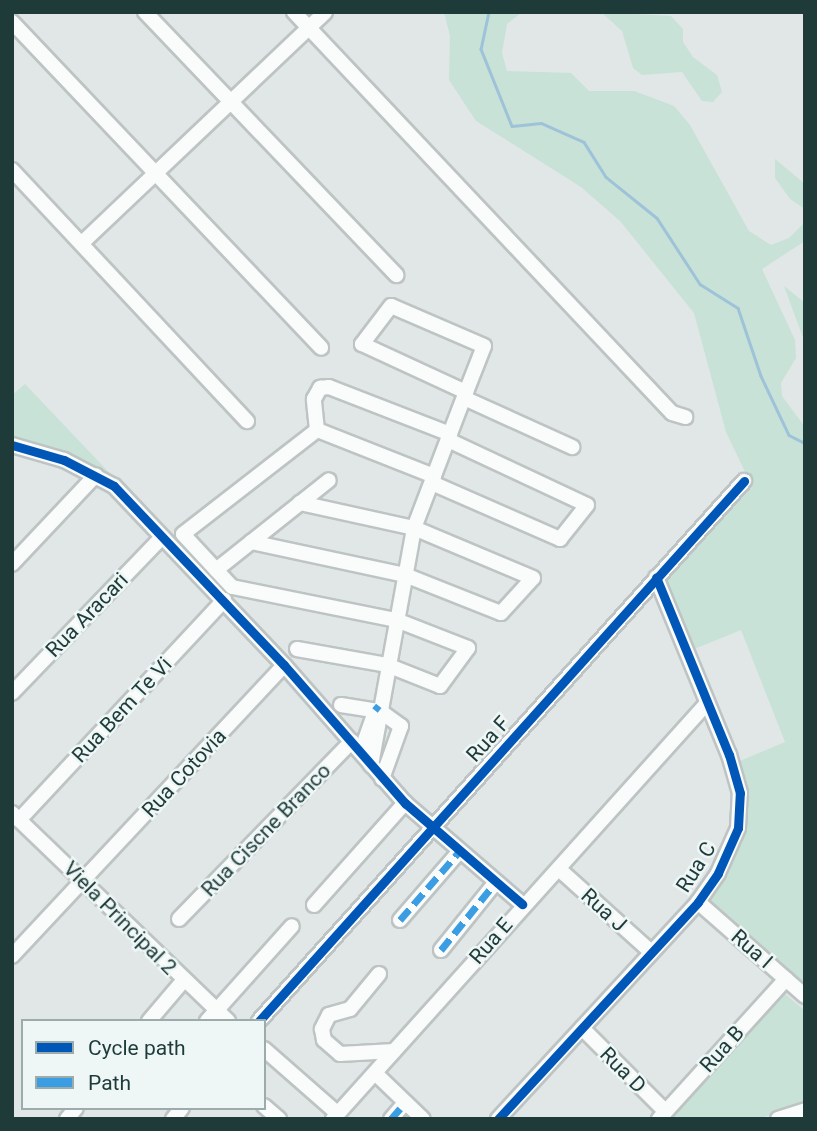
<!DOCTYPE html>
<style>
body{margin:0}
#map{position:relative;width:817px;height:1131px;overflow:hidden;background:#e0e7e6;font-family:Roboto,sans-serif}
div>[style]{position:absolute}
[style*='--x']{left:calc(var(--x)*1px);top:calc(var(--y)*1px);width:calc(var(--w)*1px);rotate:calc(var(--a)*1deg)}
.green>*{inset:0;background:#c8e2d7}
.stream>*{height:2.5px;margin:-1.25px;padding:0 1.25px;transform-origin:1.25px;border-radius:1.25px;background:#9ec3d9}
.roads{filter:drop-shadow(2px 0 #bdc4c3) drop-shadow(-2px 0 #bdc4c3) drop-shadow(0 2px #bdc4c3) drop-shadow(0 -2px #bdc4c3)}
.minor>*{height:14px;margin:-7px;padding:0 7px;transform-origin:7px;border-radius:7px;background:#fafbfb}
.quiet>*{height:7px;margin-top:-3.5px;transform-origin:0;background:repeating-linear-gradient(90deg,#3c9ee2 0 14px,transparent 0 21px)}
.cycleway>*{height:9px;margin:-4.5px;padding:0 4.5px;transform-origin:4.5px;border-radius:4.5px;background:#0057b8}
span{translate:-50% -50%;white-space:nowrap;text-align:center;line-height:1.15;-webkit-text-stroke:5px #eef7f5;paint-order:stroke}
.street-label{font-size:21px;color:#1e3b3a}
.frame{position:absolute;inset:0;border:14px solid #1e3b3a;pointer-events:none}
.legend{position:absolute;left:21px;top:1019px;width:245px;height:91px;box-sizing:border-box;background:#eef7f5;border:2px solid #9bacaa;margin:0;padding:9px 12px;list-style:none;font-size:21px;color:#1e3b3a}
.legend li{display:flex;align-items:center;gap:14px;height:35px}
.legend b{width:35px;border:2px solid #9bacaa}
</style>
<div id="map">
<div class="green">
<i style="clip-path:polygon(444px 12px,522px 12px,507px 24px,502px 53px,507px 71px,571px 73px,589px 91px,634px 91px,674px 106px,690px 125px,749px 231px,771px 245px,789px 238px,805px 222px,805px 241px,762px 269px,795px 340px,796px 358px,781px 383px,782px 396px,805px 427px,805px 989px,706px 900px,726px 873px,744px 833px,746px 789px,740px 761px,785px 742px,741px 630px,692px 650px,664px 579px,743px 489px,747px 494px,749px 480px,726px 432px,694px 313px,620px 221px,581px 187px,476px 121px,449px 80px,450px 36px)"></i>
<i style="clip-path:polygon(601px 12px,671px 16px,683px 29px,683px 42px,693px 57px,717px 75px,722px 92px,713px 102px,702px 101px,682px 72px,642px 75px,633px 68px,622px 31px)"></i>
<i style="clip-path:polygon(775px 159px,805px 184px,805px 209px,790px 199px,775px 178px)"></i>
<i style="clip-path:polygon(784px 286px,805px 303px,805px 343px)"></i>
<i style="clip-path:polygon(25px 384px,120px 484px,57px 448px,12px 437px,12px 395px)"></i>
<i style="clip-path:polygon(784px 993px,805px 1011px,805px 1104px,758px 1119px,670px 1119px)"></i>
</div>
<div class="stream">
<i style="--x:489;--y:12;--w:38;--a:102"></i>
<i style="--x:481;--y:49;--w:83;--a:68.1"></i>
<i style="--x:512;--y:126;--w:29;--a:-6"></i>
<i style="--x:541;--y:123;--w:47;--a:23.8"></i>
<i style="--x:584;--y:142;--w:41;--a:57.8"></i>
<i style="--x:606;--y:177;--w:65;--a:38.8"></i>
<i style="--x:657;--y:218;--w:79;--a:56.9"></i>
<i style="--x:700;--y:284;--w:45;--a:32.3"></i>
<i style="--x:738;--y:308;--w:72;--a:71.3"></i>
<i style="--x:761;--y:376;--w:65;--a:64.6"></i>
<i style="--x:789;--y:435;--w:18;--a:27"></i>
</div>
<div class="roads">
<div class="minor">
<i style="--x:145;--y:12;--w:364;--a:46.3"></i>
<i style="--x:294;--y:12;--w:551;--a:46.69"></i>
<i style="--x:672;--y:413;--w:14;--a:17"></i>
<i style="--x:12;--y:22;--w:449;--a:46.5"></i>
<i style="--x:12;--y:170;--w:344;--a:46.9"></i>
<i style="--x:82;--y:243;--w:335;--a:-43.5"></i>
<i style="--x:464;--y:398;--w:119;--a:24.4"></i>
<i style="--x:12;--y:445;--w:54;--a:16.1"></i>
<i style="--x:64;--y:460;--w:56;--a:27.5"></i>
<i style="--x:114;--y:486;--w:247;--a:46.5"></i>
<i style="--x:284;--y:665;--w:184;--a:48.8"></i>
<i style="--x:405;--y:803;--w:155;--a:40.8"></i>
<i style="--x:434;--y:476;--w:126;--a:-158.5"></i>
<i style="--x:317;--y:430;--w:31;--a:-96"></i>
<i style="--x:314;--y:399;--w:13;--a:-61"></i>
<i style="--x:320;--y:388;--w:9;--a:-6"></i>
<i style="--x:329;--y:387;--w:130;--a:21.2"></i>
<i style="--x:432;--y:483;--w:140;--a:23.6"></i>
<i style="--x:560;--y:539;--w:43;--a:-51.5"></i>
<i style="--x:587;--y:505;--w:153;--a:-154.9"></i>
<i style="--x:251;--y:542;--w:157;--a:12.1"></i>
<i style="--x:405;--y:575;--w:103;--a:21.6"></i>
<i style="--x:501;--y:613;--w:47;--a:-47.6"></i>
<i style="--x:533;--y:578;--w:129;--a:-157.2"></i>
<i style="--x:414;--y:528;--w:117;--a:-167.6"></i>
<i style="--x:12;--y:564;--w:122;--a:-46.7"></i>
<i style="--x:216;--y:570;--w:144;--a:-38.5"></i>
<i style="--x:297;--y:649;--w:91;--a:10.1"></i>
<i style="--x:387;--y:665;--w:57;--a:21.6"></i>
<i style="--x:440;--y:686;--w:47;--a:-53.6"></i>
<i style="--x:468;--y:648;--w:77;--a:-158.7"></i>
<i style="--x:396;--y:620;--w:167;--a:-168.6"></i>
<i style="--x:232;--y:587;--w:72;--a:-132.8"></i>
<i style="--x:183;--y:534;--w:170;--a:-37.8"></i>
<i style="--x:12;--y:693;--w:216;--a:-46.1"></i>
<i style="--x:341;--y:705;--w:39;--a:9"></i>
<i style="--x:380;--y:711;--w:26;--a:36"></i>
<i style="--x:401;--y:726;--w:56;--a:109.7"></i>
<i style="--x:361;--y:751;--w:41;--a:-70.3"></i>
<i style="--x:371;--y:765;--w:241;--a:-79.7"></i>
<i style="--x:414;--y:528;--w:146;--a:-69.1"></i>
<i style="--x:466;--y:392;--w:49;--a:-68.6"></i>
<i style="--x:484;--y:346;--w:101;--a:-156.7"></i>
<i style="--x:391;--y:306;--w:48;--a:127.3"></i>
<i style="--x:362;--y:344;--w:115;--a:24.8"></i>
<i style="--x:12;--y:813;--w:300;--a:43.9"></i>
<i style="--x:19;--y:820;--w:301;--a:-47"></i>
<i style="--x:560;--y:870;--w:120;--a:42"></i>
<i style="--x:698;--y:902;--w:142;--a:41.3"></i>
<i style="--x:314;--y:905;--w:137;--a:-48.3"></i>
<i style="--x:179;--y:919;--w:248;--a:-45.8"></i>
<i style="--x:400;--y:920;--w:90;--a:-49.1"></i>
<i style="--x:441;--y:950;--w:86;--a:-51.1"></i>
<i style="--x:12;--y:956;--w:398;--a:-46.9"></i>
<i style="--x:379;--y:974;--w:45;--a:129.6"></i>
<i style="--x:350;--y:1009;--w:22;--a:164"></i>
<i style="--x:329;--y:1015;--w:16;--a:117"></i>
<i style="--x:322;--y:1029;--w:11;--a:80"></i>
<i style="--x:324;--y:1040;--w:21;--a:41"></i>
<i style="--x:340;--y:1054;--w:54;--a:-3.2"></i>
<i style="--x:149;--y:1021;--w:52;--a:-49.6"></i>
<i style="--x:207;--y:1021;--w:127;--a:-48.2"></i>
<i style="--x:259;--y:1021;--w:726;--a:-48.07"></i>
<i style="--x:582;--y:1028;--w:117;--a:45"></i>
<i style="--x:264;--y:1049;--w:97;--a:41.2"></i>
<i style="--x:375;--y:1073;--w:66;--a:43.8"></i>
<i style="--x:264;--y:1106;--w:20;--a:41"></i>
<i style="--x:67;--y:1119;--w:14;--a:-51"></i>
<i style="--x:173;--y:1119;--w:14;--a:-51"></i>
<i style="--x:333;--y:1119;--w:559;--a:-48.04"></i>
<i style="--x:391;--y:1119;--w:21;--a:-49"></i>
<i style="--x:498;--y:1119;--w:295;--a:-47.3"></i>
<i style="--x:698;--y:902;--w:35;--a:-55"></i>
<i style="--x:718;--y:873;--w:49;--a:-66"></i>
<i style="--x:738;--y:828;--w:35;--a:-87"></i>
<i style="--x:740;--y:793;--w:40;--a:-106"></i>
<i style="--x:729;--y:755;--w:192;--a:-112.3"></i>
<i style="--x:659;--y:1119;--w:189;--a:-47.8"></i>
<i style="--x:778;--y:1119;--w:28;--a:-18"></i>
</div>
</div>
<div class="quiet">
<i style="--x:375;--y:710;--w:6;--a:-51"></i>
<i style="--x:400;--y:920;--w:90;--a:-49.1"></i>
<i style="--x:441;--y:950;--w:86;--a:-51.1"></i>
<i style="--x:391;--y:1119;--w:21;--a:-49"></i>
</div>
<div class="cycleway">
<i style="--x:12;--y:445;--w:54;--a:16.1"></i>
<i style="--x:64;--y:460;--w:56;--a:27.5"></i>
<i style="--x:114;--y:486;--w:247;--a:46.5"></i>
<i style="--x:284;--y:665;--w:184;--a:48.8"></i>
<i style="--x:405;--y:803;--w:155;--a:40.8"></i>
<i style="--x:259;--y:1021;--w:726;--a:-48.07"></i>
<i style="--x:498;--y:1119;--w:295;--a:-47.3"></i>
<i style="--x:698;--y:902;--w:35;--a:-55"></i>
<i style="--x:718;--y:873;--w:49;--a:-66"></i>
<i style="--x:738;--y:828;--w:35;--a:-87"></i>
<i style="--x:740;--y:793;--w:40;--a:-106"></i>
<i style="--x:729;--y:755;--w:192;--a:-112.3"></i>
</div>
<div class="street-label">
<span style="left:87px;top:615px;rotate:-46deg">Rua Aracari</span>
<span style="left:122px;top:710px;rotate:-47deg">Rua Bem Te Vi</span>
<span style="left:488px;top:739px;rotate:-48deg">Rua F</span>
<span style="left:184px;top:773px;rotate:-47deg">Rua Cotovia</span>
<span style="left:266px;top:830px;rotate:-46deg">Rua Ciscne Branco</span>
<span style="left:696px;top:867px;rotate:-58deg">Rua C</span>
<span style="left:604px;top:910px;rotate:42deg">Rua J</span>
<span style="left:120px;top:918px;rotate:45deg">Viela Principal 2</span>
<span style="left:491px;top:941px;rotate:-49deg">Rua E</span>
<span style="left:752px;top:949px;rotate:41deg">Rua I</span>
<span style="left:722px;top:1049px;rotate:-48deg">Rua B</span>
<span style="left:623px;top:1070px;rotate:45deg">Rua D</span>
</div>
<div class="frame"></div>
<ul class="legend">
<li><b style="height:9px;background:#0057b8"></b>Cycle path</li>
<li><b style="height:9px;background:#3c9ee2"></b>Path</li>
</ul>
</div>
